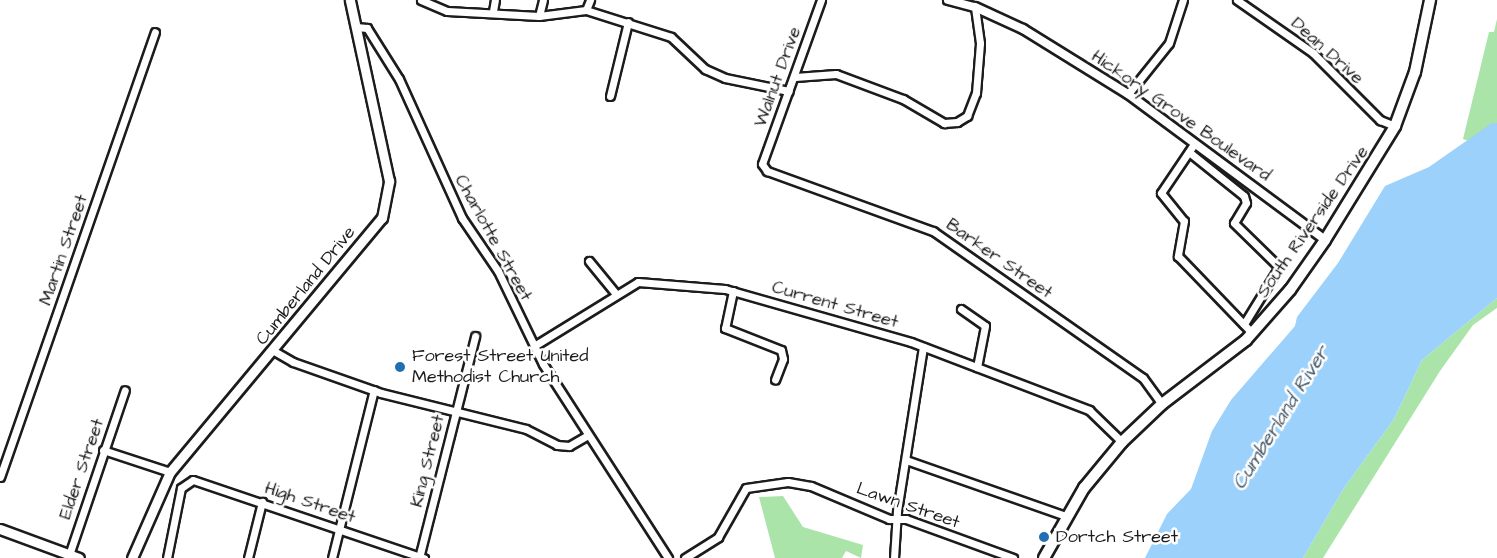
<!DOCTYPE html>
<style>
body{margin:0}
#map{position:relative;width:1497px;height:558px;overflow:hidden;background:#fff;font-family:"Architects Daughter",sans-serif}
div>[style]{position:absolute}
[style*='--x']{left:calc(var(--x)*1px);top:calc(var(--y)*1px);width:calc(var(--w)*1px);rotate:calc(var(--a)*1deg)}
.green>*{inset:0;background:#aae4a9}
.water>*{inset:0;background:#9bd1fa}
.roads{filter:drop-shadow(2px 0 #1c1c1c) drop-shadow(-2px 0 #1c1c1c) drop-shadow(0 2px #1c1c1c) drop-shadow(0 -2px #1c1c1c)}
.minor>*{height:7px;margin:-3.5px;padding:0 3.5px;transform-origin:3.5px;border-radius:3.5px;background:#fff}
.tertiary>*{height:8px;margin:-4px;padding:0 4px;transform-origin:4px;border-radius:4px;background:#fff}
.secondary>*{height:9px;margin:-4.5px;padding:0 4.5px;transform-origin:4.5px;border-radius:4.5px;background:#fff}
.trunk>*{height:10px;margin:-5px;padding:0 5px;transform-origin:5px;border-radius:5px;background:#fff}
.dots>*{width:16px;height:16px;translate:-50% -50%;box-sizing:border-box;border:3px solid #fff;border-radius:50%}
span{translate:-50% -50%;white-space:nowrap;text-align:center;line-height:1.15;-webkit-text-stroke:5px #fff;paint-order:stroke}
.street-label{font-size:18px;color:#1c1c1c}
.poi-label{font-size:18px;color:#1c1c1c}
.left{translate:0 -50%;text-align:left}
.water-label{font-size:20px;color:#485b6a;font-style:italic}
</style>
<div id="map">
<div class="green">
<i style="clip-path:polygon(1497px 19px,1497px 123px,1469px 141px,1463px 139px,1489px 32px,1494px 32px)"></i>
<i style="clip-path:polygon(1497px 298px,1497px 308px,1473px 325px,1440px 371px,1323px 558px,1303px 558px,1344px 488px,1394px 419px,1422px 360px)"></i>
<i style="clip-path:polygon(783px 496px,803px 527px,863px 545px,861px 558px,846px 551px,842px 558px,775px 558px,759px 497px)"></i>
</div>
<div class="water">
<i style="clip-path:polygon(1492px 123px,1497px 123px,1497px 298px,1422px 360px,1394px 419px,1344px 488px,1303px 558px,1145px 558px,1167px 514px,1191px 489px,1212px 431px,1231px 400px,1295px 326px,1297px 317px,1338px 263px,1385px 186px,1429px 167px)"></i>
</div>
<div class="roads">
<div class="minor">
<i style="--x:421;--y:0;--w:28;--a:23"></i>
<i style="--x:447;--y:11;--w:92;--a:3.1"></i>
<i style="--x:539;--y:16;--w:47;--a:-7.3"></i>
<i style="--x:586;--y:10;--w:89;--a:17.6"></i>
<i style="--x:671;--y:37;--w:47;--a:43.3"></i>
<i style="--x:705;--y:69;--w:22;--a:24"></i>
<i style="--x:725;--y:78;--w:65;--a:11.5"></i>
<i style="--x:821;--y:0;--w:174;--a:109.8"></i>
<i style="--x:762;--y:164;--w:9;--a:54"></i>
<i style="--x:767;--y:171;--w:177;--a:19.9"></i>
<i style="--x:933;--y:231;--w:256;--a:35"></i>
<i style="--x:1143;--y:378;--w:32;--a:54"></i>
<i style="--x:1237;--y:0;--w:93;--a:34.9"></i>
<i style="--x:1313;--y:53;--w:95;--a:45"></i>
<i style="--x:1380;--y:120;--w:16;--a:22"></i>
<i style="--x:586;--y:10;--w:11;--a:-68"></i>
<i style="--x:493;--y:11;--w:11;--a:-80"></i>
<i style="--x:539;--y:16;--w:16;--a:-76"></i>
<i style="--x:356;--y:27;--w:11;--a:5"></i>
<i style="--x:367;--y:28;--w:60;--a:57.9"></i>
<i style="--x:399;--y:79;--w:153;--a:65.6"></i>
<i style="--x:462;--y:218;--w:64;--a:55.8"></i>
<i style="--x:498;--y:271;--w:103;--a:64.2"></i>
<i style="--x:543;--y:364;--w:231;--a:57.2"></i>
<i style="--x:795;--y:77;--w:41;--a:-4.2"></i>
<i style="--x:836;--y:74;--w:72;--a:20.5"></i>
<i style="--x:903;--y:99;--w:48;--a:30.3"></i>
<i style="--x:944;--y:123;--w:13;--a:-4"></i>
<i style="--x:957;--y:122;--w:12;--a:-31"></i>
<i style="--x:967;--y:116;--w:25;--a:-69"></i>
<i style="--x:976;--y:93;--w:50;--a:-85.4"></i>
<i style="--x:980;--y:43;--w:36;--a:-98"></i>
<i style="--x:1128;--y:94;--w:65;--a:-51.2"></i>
<i style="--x:1169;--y:43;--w:45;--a:-72"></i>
<i style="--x:610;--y:96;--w:76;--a:-76.3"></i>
<i style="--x:1194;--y:144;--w:59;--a:124"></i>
<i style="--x:1161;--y:193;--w:36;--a:51"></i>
<i style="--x:1184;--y:221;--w:36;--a:100"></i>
<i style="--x:1178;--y:256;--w:107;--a:46.1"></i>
<i style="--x:1189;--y:152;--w:70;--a:38.7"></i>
<i style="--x:1244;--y:196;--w:7;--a:74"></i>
<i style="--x:1246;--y:203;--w:23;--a:121"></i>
<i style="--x:1234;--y:223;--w:63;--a:44.4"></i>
<i style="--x:1279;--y:267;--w:67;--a:121.6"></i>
<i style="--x:589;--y:261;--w:43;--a:50.7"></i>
<i style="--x:733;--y:291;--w:38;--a:102"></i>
<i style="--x:725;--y:328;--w:60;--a:21.4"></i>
<i style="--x:781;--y:350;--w:9;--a:77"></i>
<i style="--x:783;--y:359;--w:22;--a:111"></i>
<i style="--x:961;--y:309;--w:29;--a:35"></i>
<i style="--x:985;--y:326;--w:42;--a:101"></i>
<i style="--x:534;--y:346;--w:122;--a:-31.6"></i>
<i style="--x:638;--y:282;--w:87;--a:4.6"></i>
<i style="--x:725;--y:289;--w:193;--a:15.9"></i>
<i style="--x:911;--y:342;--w:191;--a:20.9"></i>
<i style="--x:1089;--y:410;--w:46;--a:44.1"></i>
<i style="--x:274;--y:351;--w:22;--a:30"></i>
<i style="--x:293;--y:362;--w:93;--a:19.4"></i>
<i style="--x:381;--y:393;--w:149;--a:13.9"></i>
<i style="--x:526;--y:429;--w:35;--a:27"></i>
<i style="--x:557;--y:445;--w:12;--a:5"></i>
<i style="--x:569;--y:446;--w:22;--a:-30"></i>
<i style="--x:103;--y:450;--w:71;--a:18.2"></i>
<i style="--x:906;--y:460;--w:170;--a:19.3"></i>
<i style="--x:0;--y:477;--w:471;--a:-70.8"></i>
<i style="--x:68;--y:558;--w:177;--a:-71.3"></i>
<i style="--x:167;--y:558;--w:71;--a:-78.7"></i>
<i style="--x:181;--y:488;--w:14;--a:-34"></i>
<i style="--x:193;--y:480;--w:244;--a:18.7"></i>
<i style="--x:248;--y:558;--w:58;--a:-76"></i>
<i style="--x:332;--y:558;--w:173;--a:-76"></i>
<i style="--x:419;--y:558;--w:229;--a:-75.8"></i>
<i style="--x:685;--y:558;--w:39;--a:-32"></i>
<i style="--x:718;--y:537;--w:56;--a:-60.3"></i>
<i style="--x:746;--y:488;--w:42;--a:-8.1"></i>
<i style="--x:788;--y:482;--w:23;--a:10"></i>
<i style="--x:811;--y:486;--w:85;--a:22.9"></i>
<i style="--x:889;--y:519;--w:17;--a:0"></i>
<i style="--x:906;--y:519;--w:114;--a:20"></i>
<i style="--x:894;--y:558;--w:47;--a:-86.3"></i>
<i style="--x:897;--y:511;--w:166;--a:-81"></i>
</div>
<div class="tertiary">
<i style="--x:948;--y:0;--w:28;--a:15"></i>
<i style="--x:975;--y:7;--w:53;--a:24.6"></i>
<i style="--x:1023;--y:29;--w:123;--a:31.8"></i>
<i style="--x:1128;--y:94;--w:245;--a:36.5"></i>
</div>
<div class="secondary">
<i style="--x:0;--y:529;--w:84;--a:20.2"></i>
<i style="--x:132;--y:558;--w:94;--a:-66.2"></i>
<i style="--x:170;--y:472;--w:331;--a:-50.2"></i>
<i style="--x:382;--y:218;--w:38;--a:-79"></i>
<i style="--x:389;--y:181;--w:185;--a:-102.2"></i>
</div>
<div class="trunk">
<i style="--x:1044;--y:558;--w:81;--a:-60.3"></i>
<i style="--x:1084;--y:488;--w:60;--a:-50.4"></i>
<i style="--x:1122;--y:442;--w:55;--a:-43.5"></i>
<i style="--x:1162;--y:404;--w:106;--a:-37.3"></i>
<i style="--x:1246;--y:340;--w:67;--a:-48.7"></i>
<i style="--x:1290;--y:290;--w:61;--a:-55"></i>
<i style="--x:1325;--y:240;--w:134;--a:-58.4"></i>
<i style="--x:1395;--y:126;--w:58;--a:-69.7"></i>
<i style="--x:1415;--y:72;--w:74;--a:-78.2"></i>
</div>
</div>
<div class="dots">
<i style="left:400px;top:367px;background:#1f6fb2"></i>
<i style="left:1044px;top:537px;background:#1f6fb2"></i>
</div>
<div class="street-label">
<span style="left:1327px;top:51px;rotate:42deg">Dean Drive</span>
<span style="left:778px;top:77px;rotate:-70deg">Walnut Drive</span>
<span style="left:1181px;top:116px;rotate:35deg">Hickory Grove Boulevard</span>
<span style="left:1313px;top:222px;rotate:-55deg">South Riverside Drive</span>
<span style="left:493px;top:238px;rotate:61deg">Charlotte Street</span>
<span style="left:64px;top:250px;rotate:-71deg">Martin Street</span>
<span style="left:999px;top:259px;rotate:35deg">Barker Street</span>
<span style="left:306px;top:286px;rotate:-51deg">Cumberland Drive</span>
<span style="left:835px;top:305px;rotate:16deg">Current Street</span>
<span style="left:428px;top:461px;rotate:-76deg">King Street</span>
<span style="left:82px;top:469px;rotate:-71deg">Elder Street</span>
<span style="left:310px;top:503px;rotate:19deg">High Street</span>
<span style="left:908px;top:506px;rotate:19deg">Lawn Street</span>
</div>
<div class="poi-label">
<span class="left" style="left:412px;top:367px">Forest Street United<br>Methodist Church</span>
<span class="left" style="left:1056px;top:537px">Dortch Street</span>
</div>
<div class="water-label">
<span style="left:1281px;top:418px;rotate:-58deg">Cumberland River</span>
</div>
</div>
